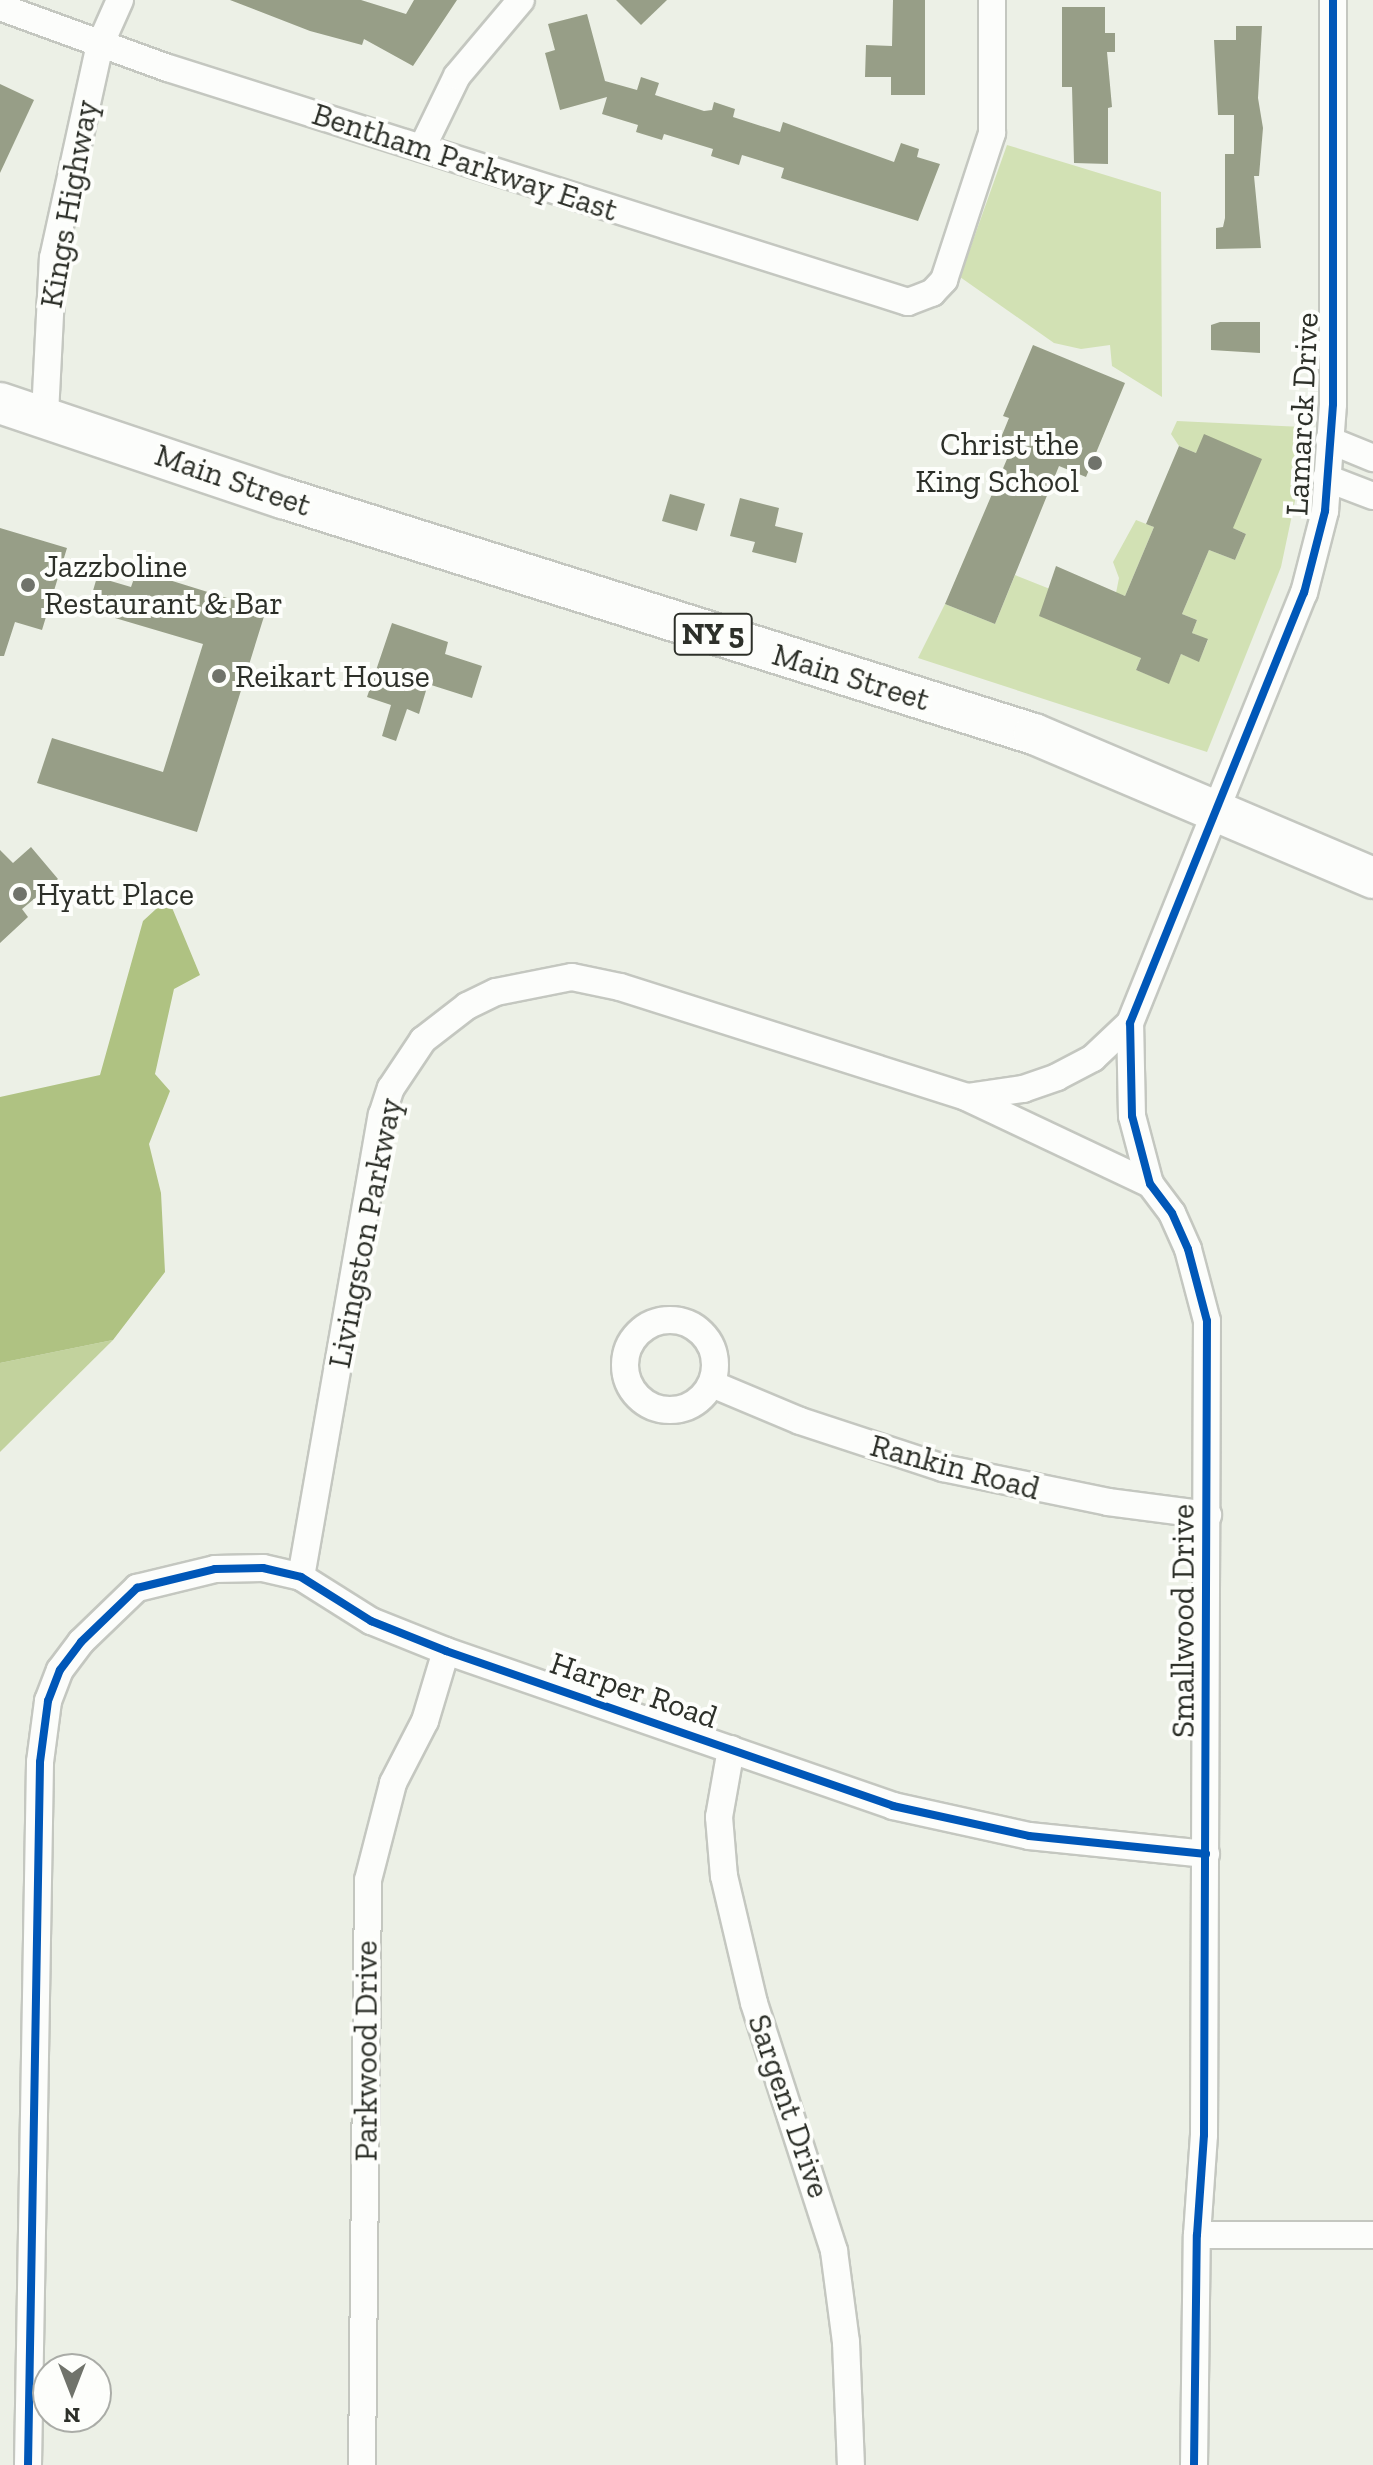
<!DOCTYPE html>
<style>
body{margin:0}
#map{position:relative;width:1373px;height:2465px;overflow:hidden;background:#ecf0e6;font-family:"Zilla Slab",serif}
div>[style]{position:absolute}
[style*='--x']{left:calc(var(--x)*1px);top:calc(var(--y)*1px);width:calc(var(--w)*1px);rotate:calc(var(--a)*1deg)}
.green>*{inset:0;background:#d2e1b4}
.forest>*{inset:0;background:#c2d29d}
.water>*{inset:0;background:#afc282}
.building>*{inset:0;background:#979e87}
.roads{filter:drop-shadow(2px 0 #c4c7c0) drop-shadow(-2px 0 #c4c7c0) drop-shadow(0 2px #c4c7c0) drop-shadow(0 -2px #c4c7c0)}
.street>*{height:26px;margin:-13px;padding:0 13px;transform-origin:13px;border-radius:13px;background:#fcfdfb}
.street>.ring{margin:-13px;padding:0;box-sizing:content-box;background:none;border:26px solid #fcfdfb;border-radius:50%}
.primary>*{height:40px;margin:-20px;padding:0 20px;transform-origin:20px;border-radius:20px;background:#fcfdfb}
.cycleway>*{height:8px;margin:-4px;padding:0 4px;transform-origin:4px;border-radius:4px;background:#0057b8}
.dots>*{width:22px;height:22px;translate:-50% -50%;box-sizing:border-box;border:4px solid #fdfefb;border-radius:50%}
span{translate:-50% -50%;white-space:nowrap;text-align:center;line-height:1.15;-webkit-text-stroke:8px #fdfefb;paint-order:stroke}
.shield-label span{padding:2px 6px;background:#fdfefb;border:2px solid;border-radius:6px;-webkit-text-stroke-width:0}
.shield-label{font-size:30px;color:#2d3029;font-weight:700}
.street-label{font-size:32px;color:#2d3029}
.poi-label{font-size:32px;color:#2d3029}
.right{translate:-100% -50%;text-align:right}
.left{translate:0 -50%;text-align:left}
.north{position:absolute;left:32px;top:2353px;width:80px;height:80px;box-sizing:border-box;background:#fdfefb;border:2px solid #aaaca7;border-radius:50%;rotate:180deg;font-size:22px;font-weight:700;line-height:32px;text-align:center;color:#2d3029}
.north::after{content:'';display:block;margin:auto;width:28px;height:36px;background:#70736b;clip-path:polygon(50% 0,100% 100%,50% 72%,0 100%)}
</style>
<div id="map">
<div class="green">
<i style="clip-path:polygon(1007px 145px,1161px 192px,1162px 397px,1112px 366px,1110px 345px,1081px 349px,1054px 343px,960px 277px)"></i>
<i style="clip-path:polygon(1177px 421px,1304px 427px,1296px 496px,1281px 567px,1207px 752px,918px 658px,945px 604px,995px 624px,1015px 575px,1050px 589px,1141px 658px,1136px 670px,1169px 683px,1181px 654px,1199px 661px,1208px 640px,1192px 633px,1197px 620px,1182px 614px,1209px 550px,1235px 560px,1246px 534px,1233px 528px,1196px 453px,1179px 446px,1171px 434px)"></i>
<i style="clip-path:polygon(1136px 520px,1154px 527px,1125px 596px,1116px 593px,1119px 578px,1113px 562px)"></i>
</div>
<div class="forest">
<i style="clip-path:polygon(113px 1340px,0 1452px,0 1363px)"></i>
</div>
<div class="water">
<i style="clip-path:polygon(168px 898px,200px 975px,174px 989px,155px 1074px,170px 1091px,149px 1144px,161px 1193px,165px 1272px,113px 1340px,0 1363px,0 1097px,100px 1075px,143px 921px)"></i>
</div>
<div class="building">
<i style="clip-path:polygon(230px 0,361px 0,406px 14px,414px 0,457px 0,413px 66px,364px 39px,362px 45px,310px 31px)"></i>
<i style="clip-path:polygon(616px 0,667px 0,641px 25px)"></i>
<i style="clip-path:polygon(893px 0,925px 0,925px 95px,891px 95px,891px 77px,865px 77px,866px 45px,892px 46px)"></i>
<i style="clip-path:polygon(1062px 7px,1105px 7px,1105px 33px,1115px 33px,1115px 52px,1107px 52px,1112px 107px,1108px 108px,1108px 164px,1074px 163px,1072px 87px,1062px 87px)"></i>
<i style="clip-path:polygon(587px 14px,605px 81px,637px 90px,641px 77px,659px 83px,655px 95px,704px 111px,712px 110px,714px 102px,735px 109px,733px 117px,780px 132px,783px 122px,894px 162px,901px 143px,919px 149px,917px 157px,940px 164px,918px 221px,781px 178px,784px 168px,742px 155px,739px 165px,711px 156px,713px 149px,664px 134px,662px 140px,636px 132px,638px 125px,602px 114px,607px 97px,560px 110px,545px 53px,555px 50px,548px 24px)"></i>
<i style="clip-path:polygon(1236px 26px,1262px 26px,1258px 98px,1263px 128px,1259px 176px,1254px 176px,1261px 248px,1216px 249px,1216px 228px,1223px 227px,1225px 218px,1225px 154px,1234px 154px,1234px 115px,1218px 115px,1214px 40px,1236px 40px)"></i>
<i style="clip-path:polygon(0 84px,34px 100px,0 173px)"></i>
<i style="clip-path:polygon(1220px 322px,1260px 322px,1260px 353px,1211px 350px,1211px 325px)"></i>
<i style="clip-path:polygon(1033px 345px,1125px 383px,1086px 477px,1059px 466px,995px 624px,945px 604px,1013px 445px,1000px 440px,1009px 418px,1003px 416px)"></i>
<i style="clip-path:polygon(1204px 434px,1262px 459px,1233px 528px,1246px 534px,1235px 560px,1209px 550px,1182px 614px,1197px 620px,1192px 633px,1208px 639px,1199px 662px,1181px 654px,1169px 684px,1136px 670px,1141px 658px,1039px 616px,1056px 566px,1125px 596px,1154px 527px,1146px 524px,1179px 446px,1196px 453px)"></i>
<i style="clip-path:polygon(670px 494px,705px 504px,697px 531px,662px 521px)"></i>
<i style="clip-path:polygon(740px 498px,779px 508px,775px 526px,803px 533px,796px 563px,752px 552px,755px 542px,730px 536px)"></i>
<i style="clip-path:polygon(0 528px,67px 548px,42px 630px,15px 622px,4px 656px,0 656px)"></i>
<i style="clip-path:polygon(137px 570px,266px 610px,197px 832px,37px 783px,52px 738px,163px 772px,203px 644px,115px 618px,118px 610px,90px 601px,97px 577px,131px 587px)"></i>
<i style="clip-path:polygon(392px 623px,448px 642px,445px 654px,482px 666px,472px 698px,428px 684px,419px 714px,407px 709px,396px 741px,382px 736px,391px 705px,367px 697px)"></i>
<i style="clip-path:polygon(31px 847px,58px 879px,22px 909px,28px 917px,0 943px,0 850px,13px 863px)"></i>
</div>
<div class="roads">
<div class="street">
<i style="--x:0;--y:7;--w:179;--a:20"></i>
<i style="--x:168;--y:68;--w:776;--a:17.55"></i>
<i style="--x:908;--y:302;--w:26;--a:-21"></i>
<i style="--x:932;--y:293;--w:18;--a:-47"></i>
<i style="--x:944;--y:280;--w:155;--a:-71.9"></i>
<i style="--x:992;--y:133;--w:133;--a:-90"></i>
<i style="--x:422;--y:148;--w:80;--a:-64.1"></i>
<i style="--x:457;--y:76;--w:99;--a:-49.9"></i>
<i style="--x:45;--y:414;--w:156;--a:-87.1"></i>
<i style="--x:53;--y:258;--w:218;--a:-77.6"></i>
<i style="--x:100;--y:45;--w:49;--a:-66"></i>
<i style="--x:1329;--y:440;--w:48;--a:22.2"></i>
<i style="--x:1326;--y:478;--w:50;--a:21"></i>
<i style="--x:967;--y:1097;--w:57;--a:-8.1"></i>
<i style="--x:1023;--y:1089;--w:36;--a:-19"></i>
<i style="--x:1057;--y:1077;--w:41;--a:-27.8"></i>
<i style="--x:1093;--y:1058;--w:51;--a:-43.4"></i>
<i class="ring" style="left:625px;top:1320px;width:64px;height:64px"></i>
<i style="--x:712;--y:1384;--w:95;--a:22.8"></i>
<i style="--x:800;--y:1421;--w:151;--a:18.2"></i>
<i style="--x:943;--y:1468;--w:168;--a:11.6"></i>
<i style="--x:1108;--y:1502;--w:101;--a:7.4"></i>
<i style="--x:301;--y:1577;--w:469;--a:-80.1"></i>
<i style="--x:382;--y:1115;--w:28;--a:-72"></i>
<i style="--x:391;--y:1088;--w:58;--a:-56.3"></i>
<i style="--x:423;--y:1040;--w:56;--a:-37.7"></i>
<i style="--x:467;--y:1006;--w:32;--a:-26"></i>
<i style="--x:496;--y:992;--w:77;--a:-11.2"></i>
<i style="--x:572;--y:977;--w:49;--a:11.8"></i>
<i style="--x:620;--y:987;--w:363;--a:17.6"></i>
<i style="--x:966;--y:1097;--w:204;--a:25.3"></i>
<i style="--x:731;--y:1749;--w:69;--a:100"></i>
<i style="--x:719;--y:1817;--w:59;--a:85.2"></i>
<i style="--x:724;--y:1876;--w:130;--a:76.7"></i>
<i style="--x:754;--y:2003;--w:261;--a:72.1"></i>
<i style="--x:834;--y:2251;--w:92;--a:82.5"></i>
<i style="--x:846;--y:2342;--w:123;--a:87.7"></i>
<i style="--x:1197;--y:2235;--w:176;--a:0"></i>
<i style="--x:28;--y:2465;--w:703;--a:-89.02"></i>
<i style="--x:40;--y:1762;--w:62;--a:-82.5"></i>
<i style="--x:48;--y:1701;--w:33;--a:-69"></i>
<i style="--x:60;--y:1670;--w:35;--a:-53"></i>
<i style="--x:81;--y:1642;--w:78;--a:-44"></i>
<i style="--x:137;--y:1588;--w:80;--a:-13.7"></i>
<i style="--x:215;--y:1569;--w:48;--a:-1.2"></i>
<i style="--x:263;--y:1568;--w:39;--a:13"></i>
<i style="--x:301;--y:1577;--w:83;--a:32.2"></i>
<i style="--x:371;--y:1621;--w:81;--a:21.8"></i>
<i style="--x:446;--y:1651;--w:473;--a:19.1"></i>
<i style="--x:893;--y:1806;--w:139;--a:12.4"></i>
<i style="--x:1029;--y:1836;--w:178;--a:5.8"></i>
<i style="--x:362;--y:2465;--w:585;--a:-89.41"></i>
<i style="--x:368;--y:1880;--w:100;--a:-75.5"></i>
<i style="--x:393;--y:1783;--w:70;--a:-62.7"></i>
<i style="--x:425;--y:1721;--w:73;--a:-73.3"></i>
<i style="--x:1194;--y:2465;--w:230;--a:-89.3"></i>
<i style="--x:1197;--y:2235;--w:100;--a:-86"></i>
<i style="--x:1204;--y:2135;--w:814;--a:-89.79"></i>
<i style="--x:1207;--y:1321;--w:74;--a:-104.8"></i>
<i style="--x:1188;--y:1249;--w:39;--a:-114"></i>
<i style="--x:1172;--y:1213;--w:36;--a:-127"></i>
<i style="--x:1150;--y:1184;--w:70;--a:-104.8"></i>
<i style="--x:1132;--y:1116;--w:93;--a:-91.2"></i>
<i style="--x:1130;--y:1023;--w:464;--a:-68"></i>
<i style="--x:1304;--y:593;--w:85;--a:-75.6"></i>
<i style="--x:1325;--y:511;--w:107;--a:-85.7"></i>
<i style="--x:1333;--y:404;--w:404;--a:-90"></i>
</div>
<div class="primary">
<i style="--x:0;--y:403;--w:299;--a:18.6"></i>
<i style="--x:283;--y:498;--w:787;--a:17.45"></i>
<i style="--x:1034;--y:734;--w:368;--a:23"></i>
</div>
</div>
<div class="cycleway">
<i style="--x:28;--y:2465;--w:703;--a:-89.02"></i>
<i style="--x:40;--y:1762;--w:62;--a:-82.5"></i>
<i style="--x:48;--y:1701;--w:33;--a:-69"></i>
<i style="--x:60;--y:1670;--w:35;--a:-53"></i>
<i style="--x:81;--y:1642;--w:78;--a:-44"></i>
<i style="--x:137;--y:1588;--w:80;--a:-13.7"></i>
<i style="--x:215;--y:1569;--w:48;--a:-1.2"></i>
<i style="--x:263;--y:1568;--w:39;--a:13"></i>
<i style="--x:301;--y:1577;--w:83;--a:32.2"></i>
<i style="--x:371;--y:1621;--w:81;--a:21.8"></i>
<i style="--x:446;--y:1651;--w:473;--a:19.1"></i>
<i style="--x:893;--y:1806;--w:139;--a:12.4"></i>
<i style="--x:1029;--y:1836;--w:178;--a:5.8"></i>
<i style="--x:1194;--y:2465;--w:230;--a:-89.3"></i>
<i style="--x:1197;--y:2235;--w:100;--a:-86"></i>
<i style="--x:1204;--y:2135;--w:814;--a:-89.79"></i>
<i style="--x:1207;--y:1321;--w:74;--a:-104.8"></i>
<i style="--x:1188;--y:1249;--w:39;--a:-114"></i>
<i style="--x:1172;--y:1213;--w:36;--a:-127"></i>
<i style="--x:1150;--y:1184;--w:70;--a:-104.8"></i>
<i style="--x:1132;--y:1116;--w:93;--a:-91.2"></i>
<i style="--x:1130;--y:1023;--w:464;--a:-68"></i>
<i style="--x:1304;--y:593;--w:85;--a:-75.6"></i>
<i style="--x:1325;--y:511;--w:107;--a:-85.7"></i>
<i style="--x:1333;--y:404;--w:404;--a:-90"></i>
</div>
<div class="dots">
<i style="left:1095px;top:463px;background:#70736b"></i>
<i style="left:28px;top:585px;background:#70736b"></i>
<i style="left:219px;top:676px;background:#70736b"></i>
<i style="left:20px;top:894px;background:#70736b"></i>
</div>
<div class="shield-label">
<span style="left:713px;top:634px">NY 5</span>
</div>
<div class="street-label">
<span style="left:465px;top:162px;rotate:18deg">Bentham Parkway East</span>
<span style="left:69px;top:204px;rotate:-80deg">Kings Highway</span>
<span style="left:1302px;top:414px;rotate:-87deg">Lamarck Drive</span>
<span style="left:233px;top:480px;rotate:19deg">Main Street</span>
<span style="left:851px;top:677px;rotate:17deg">Main Street</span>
<span style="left:365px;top:1233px;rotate:-79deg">Livingston Parkway</span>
<span style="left:955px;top:1467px;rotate:15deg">Rankin Road</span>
<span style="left:1183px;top:1621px;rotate:-90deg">Smallwood Drive</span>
<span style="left:634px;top:1690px;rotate:19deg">Harper Road</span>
<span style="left:366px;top:2051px;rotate:-90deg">Parkwood Drive</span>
<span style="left:789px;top:2106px;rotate:71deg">Sargent Drive</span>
</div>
<div class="poi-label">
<span class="right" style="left:1079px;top:463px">Christ the<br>King School</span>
<span class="left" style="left:44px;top:585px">Jazzboline<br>Restaurant &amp; Bar</span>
<span class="left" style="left:235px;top:676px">Reikart House</span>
<span class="left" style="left:36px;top:894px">Hyatt Place</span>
</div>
<div class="north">N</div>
</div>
